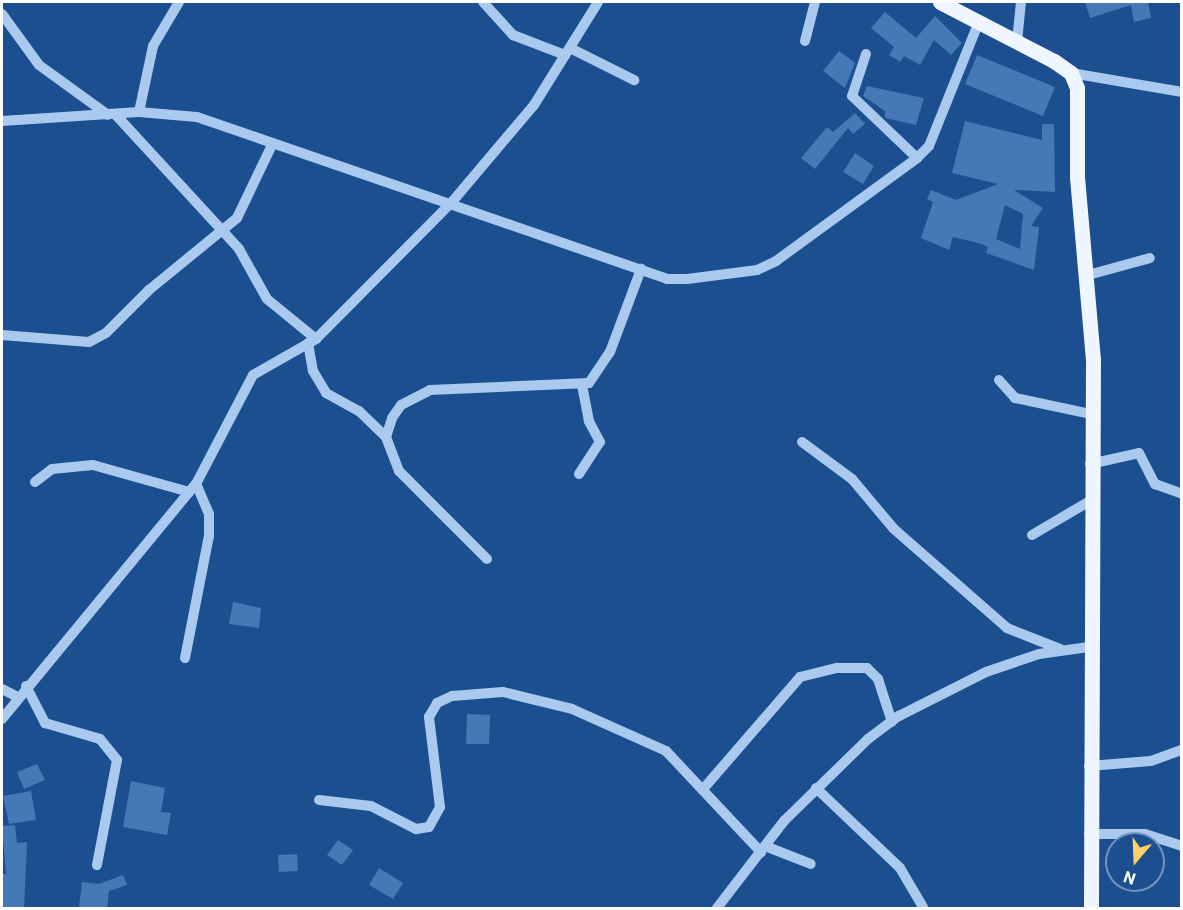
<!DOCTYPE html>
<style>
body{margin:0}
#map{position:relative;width:1183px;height:910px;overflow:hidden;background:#1b4f8f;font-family:Roboto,sans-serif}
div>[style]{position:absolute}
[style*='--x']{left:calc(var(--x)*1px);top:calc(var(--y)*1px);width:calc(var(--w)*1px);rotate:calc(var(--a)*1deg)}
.building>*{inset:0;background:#4478b7}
.minor>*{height:10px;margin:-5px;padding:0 5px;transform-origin:5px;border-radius:5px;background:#a9c9ee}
.major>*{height:15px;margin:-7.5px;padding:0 7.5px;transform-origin:7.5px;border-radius:7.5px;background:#f0f6ff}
span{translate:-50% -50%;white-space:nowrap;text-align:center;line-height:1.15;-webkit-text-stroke:5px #1b4f8f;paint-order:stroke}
.frame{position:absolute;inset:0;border:3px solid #fff;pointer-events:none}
.north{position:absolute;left:1105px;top:832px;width:60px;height:60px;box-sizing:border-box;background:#1b4f8f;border:2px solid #7695bc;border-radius:50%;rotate:199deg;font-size:16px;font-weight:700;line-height:24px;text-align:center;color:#fff}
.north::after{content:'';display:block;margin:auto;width:21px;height:27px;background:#ffd166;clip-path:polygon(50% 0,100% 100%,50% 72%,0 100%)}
</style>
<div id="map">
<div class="building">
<i style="clip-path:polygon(1085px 2px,1148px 2px,1151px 18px,1134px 22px,1131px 5px,1090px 18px)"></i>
<i style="clip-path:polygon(885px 12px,916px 38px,935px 16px,962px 43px,951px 55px,934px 40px,920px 65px,904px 56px,900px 62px,889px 55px,894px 47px,871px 28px)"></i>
<i style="clip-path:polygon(839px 51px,855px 63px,845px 88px,823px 71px)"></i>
<i style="clip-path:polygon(977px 55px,1055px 87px,1043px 116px,965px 84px)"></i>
<i style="clip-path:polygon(867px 86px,924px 98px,916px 125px,885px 118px,885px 111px,863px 96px)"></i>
<i style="clip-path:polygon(855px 113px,865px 124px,853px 134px,848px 128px,815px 169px,801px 158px,827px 127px,833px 132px)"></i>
<i style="clip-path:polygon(evenodd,965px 121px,1042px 140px,1042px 124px,1054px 124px,1055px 192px,1014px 190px,1043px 208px,1031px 226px,1039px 227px,1034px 270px,986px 253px,988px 247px,982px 244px,953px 237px,949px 250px,921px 238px,933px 202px,927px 199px,931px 190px,956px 200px,998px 184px,952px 173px,965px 121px,1005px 205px,1023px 214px,1020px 249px,996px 239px,1005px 205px)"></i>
<i style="clip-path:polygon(855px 153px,874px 166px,863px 184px,843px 172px)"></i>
<i style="clip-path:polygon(233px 602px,261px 608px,259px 628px,229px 624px)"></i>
<i style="clip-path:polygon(467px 714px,490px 715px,489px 744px,466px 744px)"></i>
<i style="clip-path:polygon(37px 764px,45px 780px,24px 789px,17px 772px)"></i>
<i style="clip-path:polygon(131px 781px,165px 788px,161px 812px,171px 813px,167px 835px,123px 827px)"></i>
<i style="clip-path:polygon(31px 791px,36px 820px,9px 824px,3px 796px)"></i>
<i style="clip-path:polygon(15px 825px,17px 843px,27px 842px,24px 909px,2px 909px,2px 874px,6px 874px,2px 826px)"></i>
<i style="clip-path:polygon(338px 840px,353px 850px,342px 865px,327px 855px)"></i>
<i style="clip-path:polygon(297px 854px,298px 871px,279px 872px,278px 855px)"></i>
<i style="clip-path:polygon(379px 868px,403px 883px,393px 899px,369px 885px)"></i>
<i style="clip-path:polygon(123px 875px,127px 885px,109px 891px,107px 909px,79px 907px,82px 882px,99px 884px)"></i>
</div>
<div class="minor">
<i style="--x:483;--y:2;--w:45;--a:47.7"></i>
<i style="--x:513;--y:35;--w:56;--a:21"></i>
<i style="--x:2;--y:14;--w:63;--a:54"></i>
<i style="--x:39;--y:65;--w:85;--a:35.9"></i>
<i style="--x:805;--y:41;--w:40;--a:-75.6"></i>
<i style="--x:1017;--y:42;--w:40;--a:-84.3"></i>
<i style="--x:570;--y:48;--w:72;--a:26.6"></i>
<i style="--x:866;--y:54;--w:44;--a:108.4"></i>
<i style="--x:852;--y:96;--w:90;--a:43.6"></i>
<i style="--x:1071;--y:73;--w:113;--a:9.7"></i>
<i style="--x:139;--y:112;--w:67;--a:-78"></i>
<i style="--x:153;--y:46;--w:51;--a:-59.4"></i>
<i style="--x:115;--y:114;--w:183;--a:47.4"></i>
<i style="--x:239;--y:249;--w:57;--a:60.8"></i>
<i style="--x:267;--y:299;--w:63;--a:39.2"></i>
<i style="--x:2;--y:121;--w:137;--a:-3.8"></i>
<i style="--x:139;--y:112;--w:58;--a:4.9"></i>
<i style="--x:197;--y:117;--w:497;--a:19"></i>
<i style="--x:667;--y:279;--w:20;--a:0"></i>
<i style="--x:687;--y:279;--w:71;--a:-7.3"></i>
<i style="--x:757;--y:270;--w:21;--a:-25"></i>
<i style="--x:776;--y:261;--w:175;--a:-36.1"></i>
<i style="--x:917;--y:158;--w:17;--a:-45"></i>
<i style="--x:929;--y:146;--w:131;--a:-68.1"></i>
<i style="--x:1088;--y:275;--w:64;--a:-15.3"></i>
<i style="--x:2;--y:335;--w:87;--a:4.6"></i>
<i style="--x:89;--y:342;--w:19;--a:-28"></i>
<i style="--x:106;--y:333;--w:61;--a:-45"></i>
<i style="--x:149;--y:290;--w:114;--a:-39.3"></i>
<i style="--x:237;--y:218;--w:83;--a:-64.4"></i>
<i style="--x:308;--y:343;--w:28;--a:80"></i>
<i style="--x:313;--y:371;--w:26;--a:59"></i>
<i style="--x:326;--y:393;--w:38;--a:29"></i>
<i style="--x:359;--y:411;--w:37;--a:44"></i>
<i style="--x:999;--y:380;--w:24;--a:48"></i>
<i style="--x:1015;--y:398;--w:78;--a:11.9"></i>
<i style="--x:802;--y:442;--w:62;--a:36.5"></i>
<i style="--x:852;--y:479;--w:65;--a:50"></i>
<i style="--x:894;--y:529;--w:150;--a:41.2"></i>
<i style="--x:1007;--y:628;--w:57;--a:21.6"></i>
<i style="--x:1090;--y:464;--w:50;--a:-12.7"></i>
<i style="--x:1139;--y:453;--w:35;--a:63"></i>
<i style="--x:1155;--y:484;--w:29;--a:20"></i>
<i style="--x:579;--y:474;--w:38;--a:-57"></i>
<i style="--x:600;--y:442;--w:24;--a:-118"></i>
<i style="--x:589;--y:421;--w:37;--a:-101"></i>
<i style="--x:35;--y:482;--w:21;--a:-37"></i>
<i style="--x:52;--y:469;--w:41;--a:-5.6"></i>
<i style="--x:93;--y:465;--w:100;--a:15.7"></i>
<i style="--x:1032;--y:535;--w:67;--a:-30.4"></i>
<i style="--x:487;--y:559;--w:124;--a:-135"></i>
<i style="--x:399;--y:471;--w:36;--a:-111"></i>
<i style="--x:386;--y:437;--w:20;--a:-72"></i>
<i style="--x:392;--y:418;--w:16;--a:-55"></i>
<i style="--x:401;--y:405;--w:33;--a:-27"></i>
<i style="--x:430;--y:390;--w:159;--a:-2.5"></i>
<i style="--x:589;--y:383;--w:37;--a:-56"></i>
<i style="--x:610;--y:352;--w:89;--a:-69.5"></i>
<i style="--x:185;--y:658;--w:124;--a:-78.9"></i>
<i style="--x:209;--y:536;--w:22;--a:-90"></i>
<i style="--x:209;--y:514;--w:33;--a:-113"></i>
<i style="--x:26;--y:686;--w:42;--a:62.8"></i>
<i style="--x:45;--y:723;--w:57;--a:16.2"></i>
<i style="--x:100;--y:739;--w:27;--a:51"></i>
<i style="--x:117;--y:760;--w:107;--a:100.8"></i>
<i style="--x:2;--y:689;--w:18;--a:27"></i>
<i style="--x:2;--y:719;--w:305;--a:-50.5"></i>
<i style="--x:196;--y:484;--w:123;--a:-62.4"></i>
<i style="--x:253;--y:375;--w:73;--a:-29.7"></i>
<i style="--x:316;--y:339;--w:193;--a:-45.2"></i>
<i style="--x:452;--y:202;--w:127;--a:-49.8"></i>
<i style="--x:534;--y:105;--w:121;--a:-58.1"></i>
<i style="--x:1089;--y:766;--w:62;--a:-4.6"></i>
<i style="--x:1151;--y:761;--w:33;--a:-20"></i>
<i style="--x:704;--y:788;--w:147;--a:-49.1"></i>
<i style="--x:800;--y:677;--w:38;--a:-14"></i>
<i style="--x:837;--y:668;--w:30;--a:0"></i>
<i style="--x:867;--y:668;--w:16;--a:45"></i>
<i style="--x:878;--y:679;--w:45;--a:72"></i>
<i style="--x:816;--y:788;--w:116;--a:43.6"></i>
<i style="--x:900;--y:868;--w:45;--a:59.5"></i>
<i style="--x:319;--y:800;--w:52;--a:6.6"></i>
<i style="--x:371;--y:806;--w:51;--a:27.1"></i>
<i style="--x:416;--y:829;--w:13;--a:-9"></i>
<i style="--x:429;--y:827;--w:23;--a:-61"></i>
<i style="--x:440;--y:807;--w:91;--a:-97"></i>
<i style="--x:429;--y:717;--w:16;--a:-60"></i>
<i style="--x:437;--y:703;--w:17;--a:-25"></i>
<i style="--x:452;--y:696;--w:51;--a:-4.5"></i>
<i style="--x:503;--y:692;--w:71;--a:13.8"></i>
<i style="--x:572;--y:709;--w:103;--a:24.1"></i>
<i style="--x:666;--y:751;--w:139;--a:46.8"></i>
<i style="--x:1089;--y:834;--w:56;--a:0"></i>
<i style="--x:1145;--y:834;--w:39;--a:18"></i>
<i style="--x:765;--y:846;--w:49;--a:21.4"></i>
<i style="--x:717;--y:908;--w:110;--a:-52.4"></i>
<i style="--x:784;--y:821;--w:117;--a:-44.3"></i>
<i style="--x:868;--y:739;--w:39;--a:-37"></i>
<i style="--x:899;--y:716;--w:97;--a:-26.8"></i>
<i style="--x:986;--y:672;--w:56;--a:-18.8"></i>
<i style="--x:1039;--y:654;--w:50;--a:-8"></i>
</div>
<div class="major">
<i style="--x:940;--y:2;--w:128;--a:27.4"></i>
<i style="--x:1054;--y:61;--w:21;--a:35"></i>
<i style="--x:1071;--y:73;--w:16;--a:68"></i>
<i style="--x:1077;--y:88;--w:89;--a:90"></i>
<i style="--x:1077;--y:177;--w:183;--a:85"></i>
<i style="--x:1093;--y:359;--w:549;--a:90.21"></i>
</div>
<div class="frame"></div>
<div class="north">N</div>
</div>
